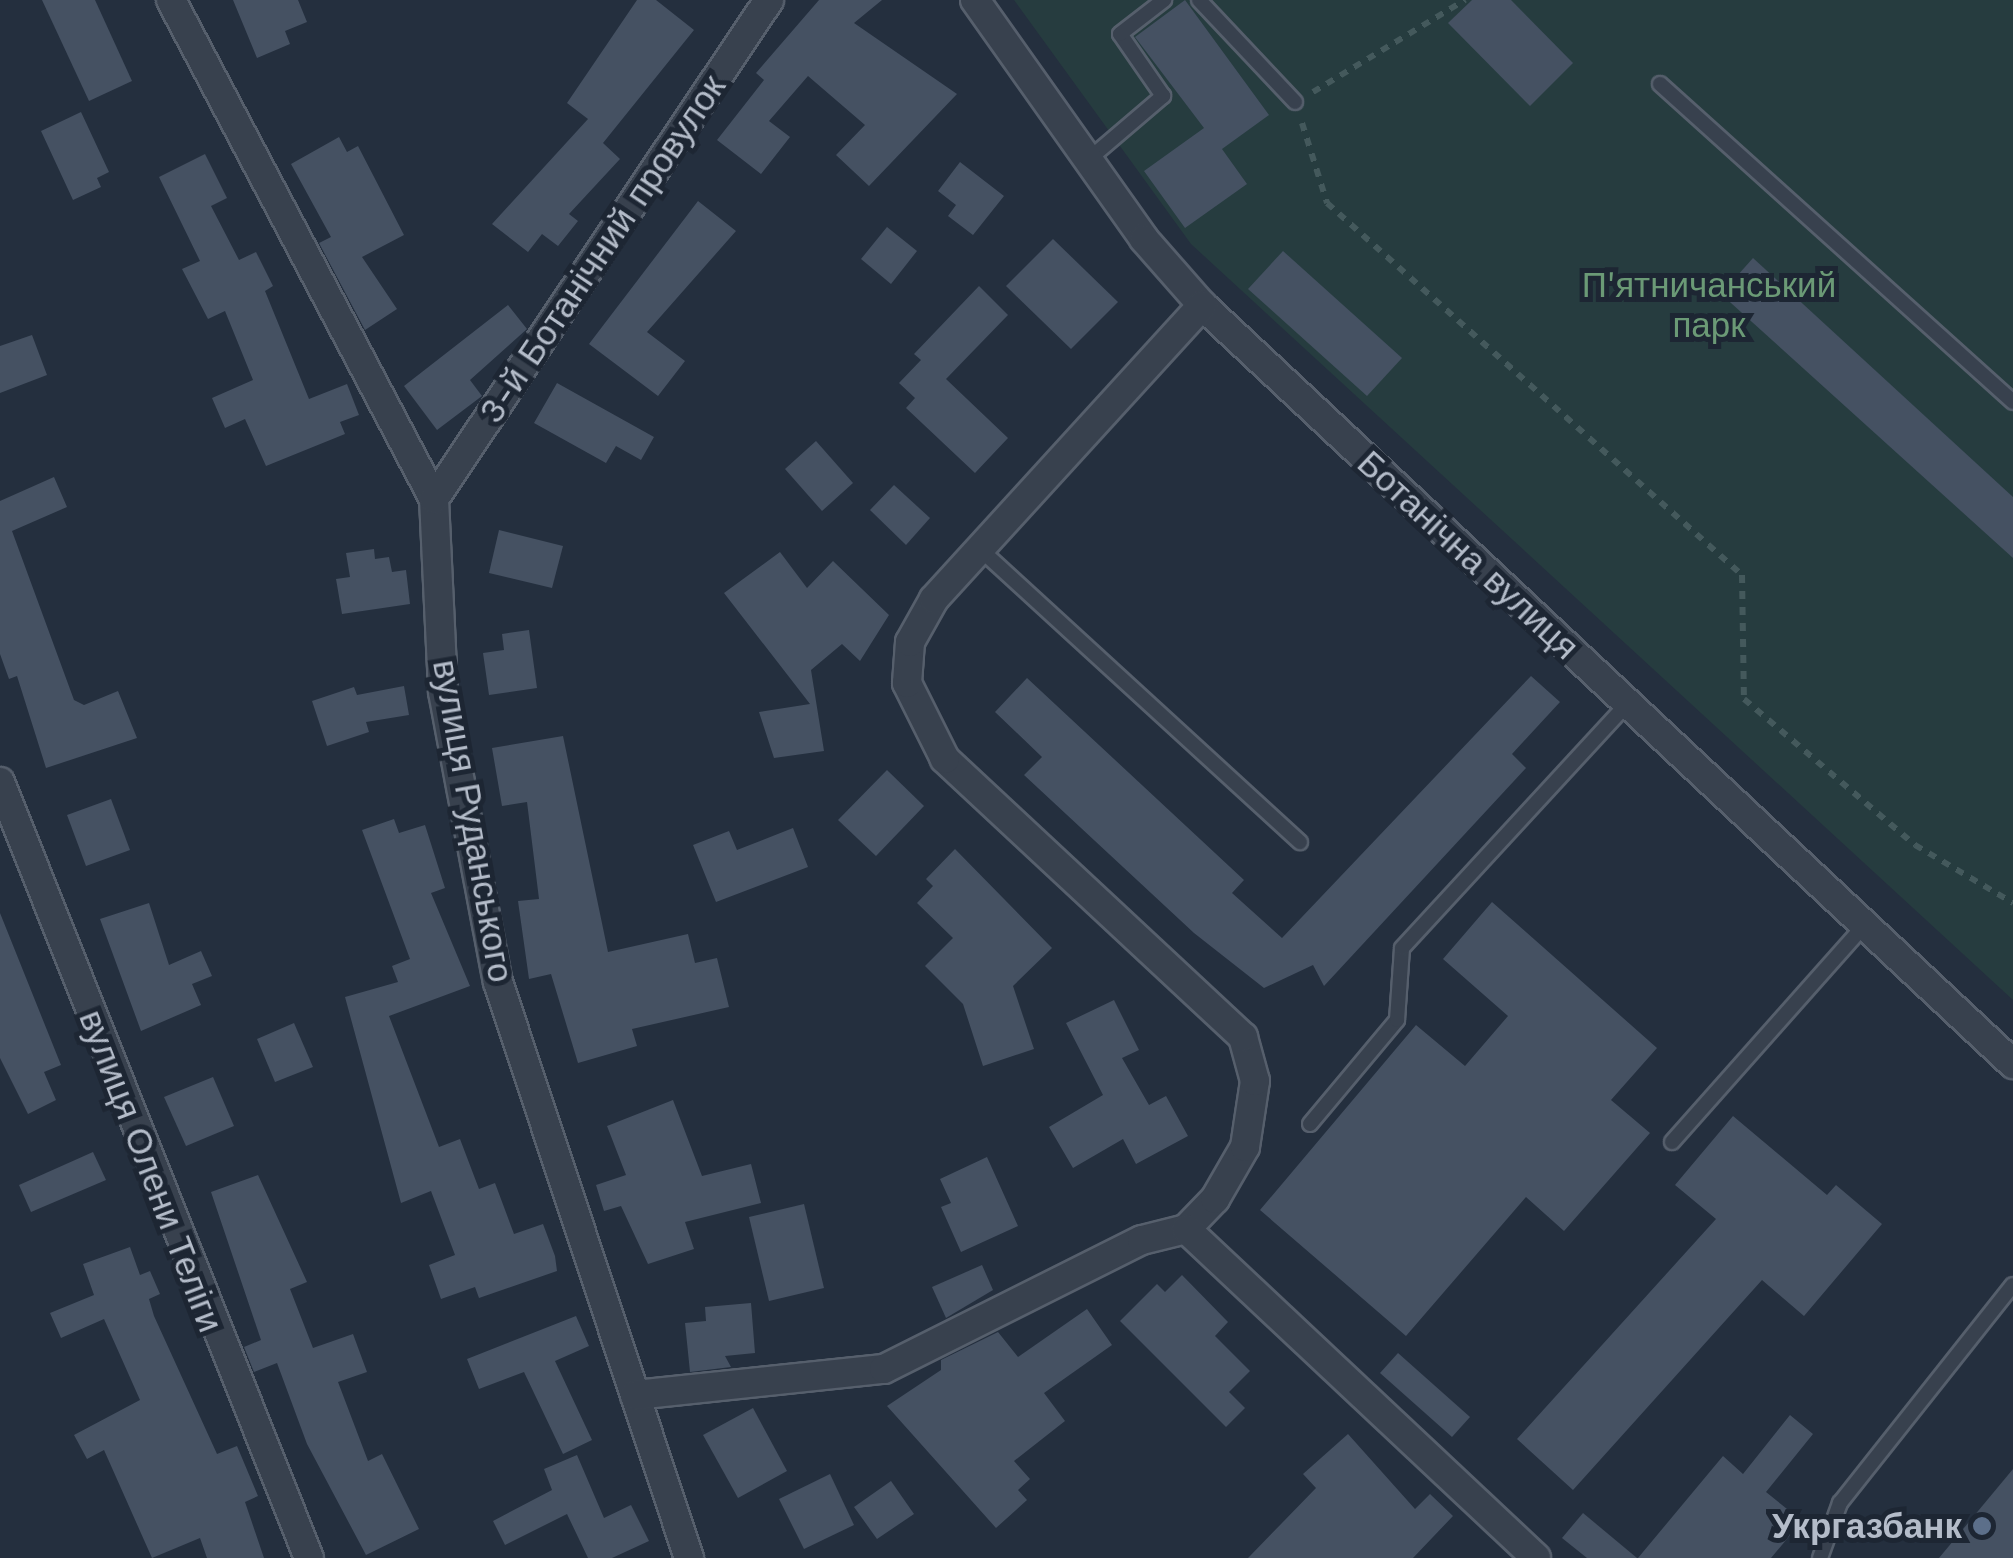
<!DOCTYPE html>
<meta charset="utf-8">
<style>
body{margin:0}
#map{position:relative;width:2013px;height:1558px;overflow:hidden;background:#242f3e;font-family:"Work Sans",sans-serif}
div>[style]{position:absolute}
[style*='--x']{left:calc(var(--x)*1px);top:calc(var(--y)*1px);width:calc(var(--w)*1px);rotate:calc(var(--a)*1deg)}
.green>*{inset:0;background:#263c3f}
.building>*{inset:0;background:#455162}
.path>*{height:6px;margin-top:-3px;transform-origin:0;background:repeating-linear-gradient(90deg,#44595c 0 8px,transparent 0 16px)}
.roads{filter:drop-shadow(2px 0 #565f6c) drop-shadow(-2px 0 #565f6c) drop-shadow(0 2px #565f6c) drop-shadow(0 -2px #565f6c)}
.lane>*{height:14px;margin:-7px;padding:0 7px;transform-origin:7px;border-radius:7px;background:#38414e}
.street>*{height:28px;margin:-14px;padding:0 14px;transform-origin:14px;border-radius:14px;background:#38414e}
.dots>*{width:28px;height:28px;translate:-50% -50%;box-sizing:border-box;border:5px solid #1d2633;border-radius:50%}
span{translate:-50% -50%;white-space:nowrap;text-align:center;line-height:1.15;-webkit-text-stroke:10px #1d2633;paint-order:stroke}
.street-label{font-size:35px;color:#b4bcc9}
.park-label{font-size:35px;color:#6b9a76}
.poi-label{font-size:35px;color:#b4bcc9;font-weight:700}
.right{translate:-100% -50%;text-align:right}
</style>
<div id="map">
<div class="green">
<i style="clip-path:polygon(1014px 0,2013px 0,2013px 1000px,1191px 244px)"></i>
</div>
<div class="building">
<i style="clip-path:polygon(42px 0,95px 0,132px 81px,89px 101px)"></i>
<i style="clip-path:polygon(233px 0,298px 0,307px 22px,285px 31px,290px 44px,257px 58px)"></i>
<i style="clip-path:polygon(637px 0,656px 0,694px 30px,603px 143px,620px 159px,569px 214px,578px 221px,558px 246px,542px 234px,528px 252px,492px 224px,588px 119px,567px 103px)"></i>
<i style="clip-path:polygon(819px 0,882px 0,854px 23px,957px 94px,869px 186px,836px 155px,865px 125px,808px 76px,769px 121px,790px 137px,761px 174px,717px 140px,764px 80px,756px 73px)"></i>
<i style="clip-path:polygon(1185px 0,1269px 115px,1222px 149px,1247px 184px,1185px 228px,1144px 171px,1204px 128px,1135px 37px)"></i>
<i style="clip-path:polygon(1472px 0,1511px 0,1573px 63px,1530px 106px,1448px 23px)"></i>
<i style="clip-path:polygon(81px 112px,109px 172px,97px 178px,101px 187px,73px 200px,41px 131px)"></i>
<i style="clip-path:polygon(339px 137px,347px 152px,358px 146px,404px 235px,362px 257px,397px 309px,365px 330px,319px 243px,331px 237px,291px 164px)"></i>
<i style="clip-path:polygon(205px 154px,227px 198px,211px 206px,239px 260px,256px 252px,273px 286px,265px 291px,309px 399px,347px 384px,359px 415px,340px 422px,345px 434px,266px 466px,245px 419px,225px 428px,212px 398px,253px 380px,225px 311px,208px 319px,182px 269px,200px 261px,159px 177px)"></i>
<i style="clip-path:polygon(960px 162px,1004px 196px,973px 235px,948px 216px,956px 205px,938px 191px)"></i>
<i style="clip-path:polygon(698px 201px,736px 231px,647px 332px,685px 361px,658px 396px,589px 344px)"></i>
<i style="clip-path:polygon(887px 227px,917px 251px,891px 284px,861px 259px)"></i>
<i style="clip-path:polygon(1053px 239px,1118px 302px,1071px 349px,1006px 286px)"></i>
<i style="clip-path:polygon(1283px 251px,1402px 358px,1367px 396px,1248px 289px)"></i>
<i style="clip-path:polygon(1753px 258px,2013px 497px,2013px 558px,1721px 294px)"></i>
<i style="clip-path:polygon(979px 286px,1008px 315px,946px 379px,1008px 438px,975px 473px,906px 408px,915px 398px,899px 383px,921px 360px,914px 354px)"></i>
<i style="clip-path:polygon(508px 305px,527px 329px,470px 380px,482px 396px,437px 430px,404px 386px)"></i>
<i style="clip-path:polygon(32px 335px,47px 375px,0 393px,0 346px)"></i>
<i style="clip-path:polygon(557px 383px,654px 437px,641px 460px,616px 446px,606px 463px,534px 423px)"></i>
<i style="clip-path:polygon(816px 441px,853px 483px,822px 511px,785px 469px)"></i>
<i style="clip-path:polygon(54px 477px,67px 507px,12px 531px,74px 700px,84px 705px,118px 691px,137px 738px,46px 768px,17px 676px,9px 679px,0 654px,0 501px)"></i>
<i style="clip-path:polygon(894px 485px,930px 518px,906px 545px,870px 510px)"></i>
<i style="clip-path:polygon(499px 530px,563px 546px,552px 588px,489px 573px)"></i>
<i style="clip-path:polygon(374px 549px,375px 559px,389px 557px,392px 572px,406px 570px,410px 604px,342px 614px,336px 579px,350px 577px,346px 553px)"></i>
<i style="clip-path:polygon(780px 552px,807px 588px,833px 561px,889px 615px,860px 661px,842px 644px,811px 670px,824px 751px,774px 758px,759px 712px,810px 704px,724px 593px)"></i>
<i style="clip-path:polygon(529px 630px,537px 688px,489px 695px,483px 653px,504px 650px,502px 634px)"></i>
<i style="clip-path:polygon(1531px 676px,1560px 702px,1512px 754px,1526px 768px,1324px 986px,1313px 965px,1264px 988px,1194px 933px,1024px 775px,1042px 757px,995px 712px,1027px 678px,1244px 880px,1232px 893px,1282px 938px)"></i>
<i style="clip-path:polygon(404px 686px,409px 715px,366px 722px,369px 732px,327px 746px,312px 701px,354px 687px,357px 695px)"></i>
<i style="clip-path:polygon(563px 736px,608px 952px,688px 934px,695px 963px,717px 958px,729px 1007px,632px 1029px,637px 1046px,578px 1063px,551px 974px,529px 979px,518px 901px,539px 899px,527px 802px,502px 806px,492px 748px)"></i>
<i style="clip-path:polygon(887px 770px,924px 806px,876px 856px,838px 820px)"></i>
<i style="clip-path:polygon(111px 799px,130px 850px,86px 866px,67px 815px)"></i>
<i style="clip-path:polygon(394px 819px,399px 833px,425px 825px,445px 888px,431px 893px,470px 986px,389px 1016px,439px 1147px,460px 1139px,479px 1189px,495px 1183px,514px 1234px,543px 1224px,555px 1256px,557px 1271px,479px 1298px,475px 1287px,441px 1299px,429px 1265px,455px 1255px,431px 1191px,401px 1203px,345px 997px,398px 982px,392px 966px,410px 959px,362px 830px)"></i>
<i style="clip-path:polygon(793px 828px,808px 867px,716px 902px,693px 845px,729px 831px,737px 850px)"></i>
<i style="clip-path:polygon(955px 849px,1052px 948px,1013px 986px,1034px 1049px,983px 1066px,963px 1004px,925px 966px,953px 938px,917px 903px,933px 886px,926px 879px)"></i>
<i style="clip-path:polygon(1492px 902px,1657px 1048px,1611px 1100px,1650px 1133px,1564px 1231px,1526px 1197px,1406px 1336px,1260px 1210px,1416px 1025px,1465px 1066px,1508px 1016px,1443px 959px)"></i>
<i style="clip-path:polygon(149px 903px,169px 965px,201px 951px,212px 976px,192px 984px,201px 1005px,141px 1031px,100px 919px)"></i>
<i style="clip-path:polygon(0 913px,61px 1065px,44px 1072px,56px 1100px,28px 1114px,0 1058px)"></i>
<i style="clip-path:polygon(1114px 1000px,1139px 1050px,1122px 1058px,1149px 1105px,1166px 1096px,1188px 1136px,1136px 1164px,1123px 1139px,1073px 1168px,1049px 1127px,1103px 1095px,1066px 1023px)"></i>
<i style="clip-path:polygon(294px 1023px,313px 1067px,275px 1082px,257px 1039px)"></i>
<i style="clip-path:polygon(213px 1077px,234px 1126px,186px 1146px,164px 1097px)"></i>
<i style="clip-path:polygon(673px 1100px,702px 1176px,751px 1164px,761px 1203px,685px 1222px,694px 1249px,648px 1264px,621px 1206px,604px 1211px,596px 1185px,626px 1175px,607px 1126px)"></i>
<i style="clip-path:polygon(1733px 1116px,1827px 1195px,1836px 1185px,1882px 1224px,1804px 1316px,1762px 1280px,1573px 1490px,1517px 1439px,1716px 1219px,1675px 1185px)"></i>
<i style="clip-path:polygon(93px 1152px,106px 1180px,31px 1212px,19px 1185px)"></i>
<i style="clip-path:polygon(987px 1157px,1018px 1226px,961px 1252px,941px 1207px,951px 1203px,940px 1179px)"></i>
<i style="clip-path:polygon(258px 1175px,307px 1282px,290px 1289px,313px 1348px,353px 1334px,367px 1372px,338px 1382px,368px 1461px,382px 1454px,419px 1529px,366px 1555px,307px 1444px,277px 1363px,254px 1372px,244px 1347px,261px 1340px,211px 1192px)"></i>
<i style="clip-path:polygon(804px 1204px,824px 1288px,769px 1301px,749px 1217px)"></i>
<i style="clip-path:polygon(130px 1247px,140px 1275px,150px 1271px,160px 1294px,149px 1299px,154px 1316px,217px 1454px,237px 1446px,258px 1496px,245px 1502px,264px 1558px,207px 1558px,200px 1538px,152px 1558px,104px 1450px,87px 1459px,74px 1435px,140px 1400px,104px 1319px,61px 1338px,50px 1313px,94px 1295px,83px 1264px)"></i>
<i style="clip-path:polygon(982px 1265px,993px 1290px,946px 1318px,932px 1287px)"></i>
<i style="clip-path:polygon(1182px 1275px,1228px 1322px,1215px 1336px,1250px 1371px,1229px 1392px,1245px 1408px,1226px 1427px,1120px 1321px,1157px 1284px,1165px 1292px)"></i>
<i style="clip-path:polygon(751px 1303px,755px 1353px,725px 1356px,731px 1367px,690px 1372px,685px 1323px,706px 1321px,705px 1307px)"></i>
<i style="clip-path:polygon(1087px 1309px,1112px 1345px,1044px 1393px,1065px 1421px,1014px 1461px,1030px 1479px,1018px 1490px,1027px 1500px,996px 1528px,887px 1406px,941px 1370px,941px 1360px,998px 1332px,1018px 1357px)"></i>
<i style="clip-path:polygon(576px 1316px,589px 1346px,555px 1361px,592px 1440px,563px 1454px,524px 1372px,479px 1389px,467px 1359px)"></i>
<i style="clip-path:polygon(1398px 1353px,1470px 1417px,1452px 1437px,1380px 1373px)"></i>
<i style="clip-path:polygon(753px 1408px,787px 1471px,738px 1498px,703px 1435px)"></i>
<i style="clip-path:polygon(1790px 1415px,1813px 1434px,1766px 1492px,1802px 1521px,1771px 1558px,1638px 1558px,1723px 1456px,1743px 1474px)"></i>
<i style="clip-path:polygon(1348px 1434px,1415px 1509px,1430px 1494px,1453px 1516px,1413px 1558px,1248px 1558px,1316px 1488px,1303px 1474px)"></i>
<i style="clip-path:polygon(577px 1455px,604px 1518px,631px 1505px,649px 1541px,612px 1558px,588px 1558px,567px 1514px,505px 1545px,493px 1521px,552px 1490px,544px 1469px)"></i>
<i style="clip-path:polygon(2013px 1469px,2013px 1558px,1939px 1558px)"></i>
<i style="clip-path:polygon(830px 1474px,854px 1525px,804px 1549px,779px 1499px)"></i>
<i style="clip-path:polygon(891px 1481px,914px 1514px,877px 1539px,854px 1507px)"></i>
<i style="clip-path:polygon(1583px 1513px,1637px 1558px,1587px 1558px,1562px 1538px)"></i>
</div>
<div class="path">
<i style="--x:1313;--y:92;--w:178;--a:-31.2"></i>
<i style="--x:1302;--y:123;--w:84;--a:72.6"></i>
<i style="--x:1327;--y:203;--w:557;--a:41.87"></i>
<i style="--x:1742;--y:575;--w:124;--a:89.1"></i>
<i style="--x:1744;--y:699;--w:225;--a:40.5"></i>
<i style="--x:1915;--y:845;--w:114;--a:30.6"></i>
</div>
<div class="roads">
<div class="lane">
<i style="--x:1199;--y:0;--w:140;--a:46.7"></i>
<i style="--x:1660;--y:84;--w:475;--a:42"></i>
<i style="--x:1088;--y:160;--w:99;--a:-40.5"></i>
<i style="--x:1163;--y:96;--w:75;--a:-124.7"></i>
<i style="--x:1120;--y:34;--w:56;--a:-37.7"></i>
<i style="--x:980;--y:549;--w:434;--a:42.5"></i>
<i style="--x:1310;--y:1124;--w:136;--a:-50.1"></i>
<i style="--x:1397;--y:1020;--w:72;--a:-86"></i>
<i style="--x:1402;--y:948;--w:332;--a:-47.3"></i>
<i style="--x:1672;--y:1142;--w:290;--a:-48.4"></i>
<i style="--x:1820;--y:1558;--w:59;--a:-70"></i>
<i style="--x:1840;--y:1503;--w:278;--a:-51.6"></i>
</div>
<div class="street">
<i style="--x:171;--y:0;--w:564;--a:62.21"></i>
<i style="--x:434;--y:499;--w:193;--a:87.3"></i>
<i style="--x:443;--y:692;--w:295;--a:79.3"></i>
<i style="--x:498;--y:982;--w:607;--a:71.65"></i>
<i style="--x:975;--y:0;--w:293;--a:54.7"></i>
<i style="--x:1144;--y:239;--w:88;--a:48.7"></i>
<i style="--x:1202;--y:305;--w:1111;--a:43.1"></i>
<i style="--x:434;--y:499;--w:601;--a:-56.12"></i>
<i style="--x:0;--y:782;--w:835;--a:68.29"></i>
<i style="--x:1186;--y:1229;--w:42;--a:-46"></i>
<i style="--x:1215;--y:1199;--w:60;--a:-60"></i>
<i style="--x:1245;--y:1147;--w:67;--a:-81.4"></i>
<i style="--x:1255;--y:1081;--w:46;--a:-105.3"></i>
<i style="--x:1243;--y:1037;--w:408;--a:-137"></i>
<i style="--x:945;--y:759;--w:85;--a:-116.6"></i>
<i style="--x:907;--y:683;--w:41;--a:-85.8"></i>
<i style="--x:910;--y:642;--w:49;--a:-60.8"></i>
<i style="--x:934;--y:599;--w:398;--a:-47.6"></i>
<i style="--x:635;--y:1395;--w:250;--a:-6"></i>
<i style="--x:884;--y:1369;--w:288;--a:-26.6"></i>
<i style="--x:1142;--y:1240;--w:45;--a:-14"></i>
<i style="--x:1186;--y:1229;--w:480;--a:43.2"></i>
</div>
</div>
<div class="dots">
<i style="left:1982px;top:1526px;background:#5c6f8a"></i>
</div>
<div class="street-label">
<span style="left:602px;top:249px;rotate:-56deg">3-й Ботанічний провулок</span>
<span style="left:1468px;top:555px;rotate:43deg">Ботанічна вулиця</span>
<span style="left:473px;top:821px;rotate:80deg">вулиця Руданського</span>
<span style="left:151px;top:1171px;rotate:69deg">вулиця Олени Теліги</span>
</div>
<div class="park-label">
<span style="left:1709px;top:305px">П'ятничанський<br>парк</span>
</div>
<div class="poi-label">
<span class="right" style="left:1962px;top:1526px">Укргазбанк</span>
</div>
</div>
